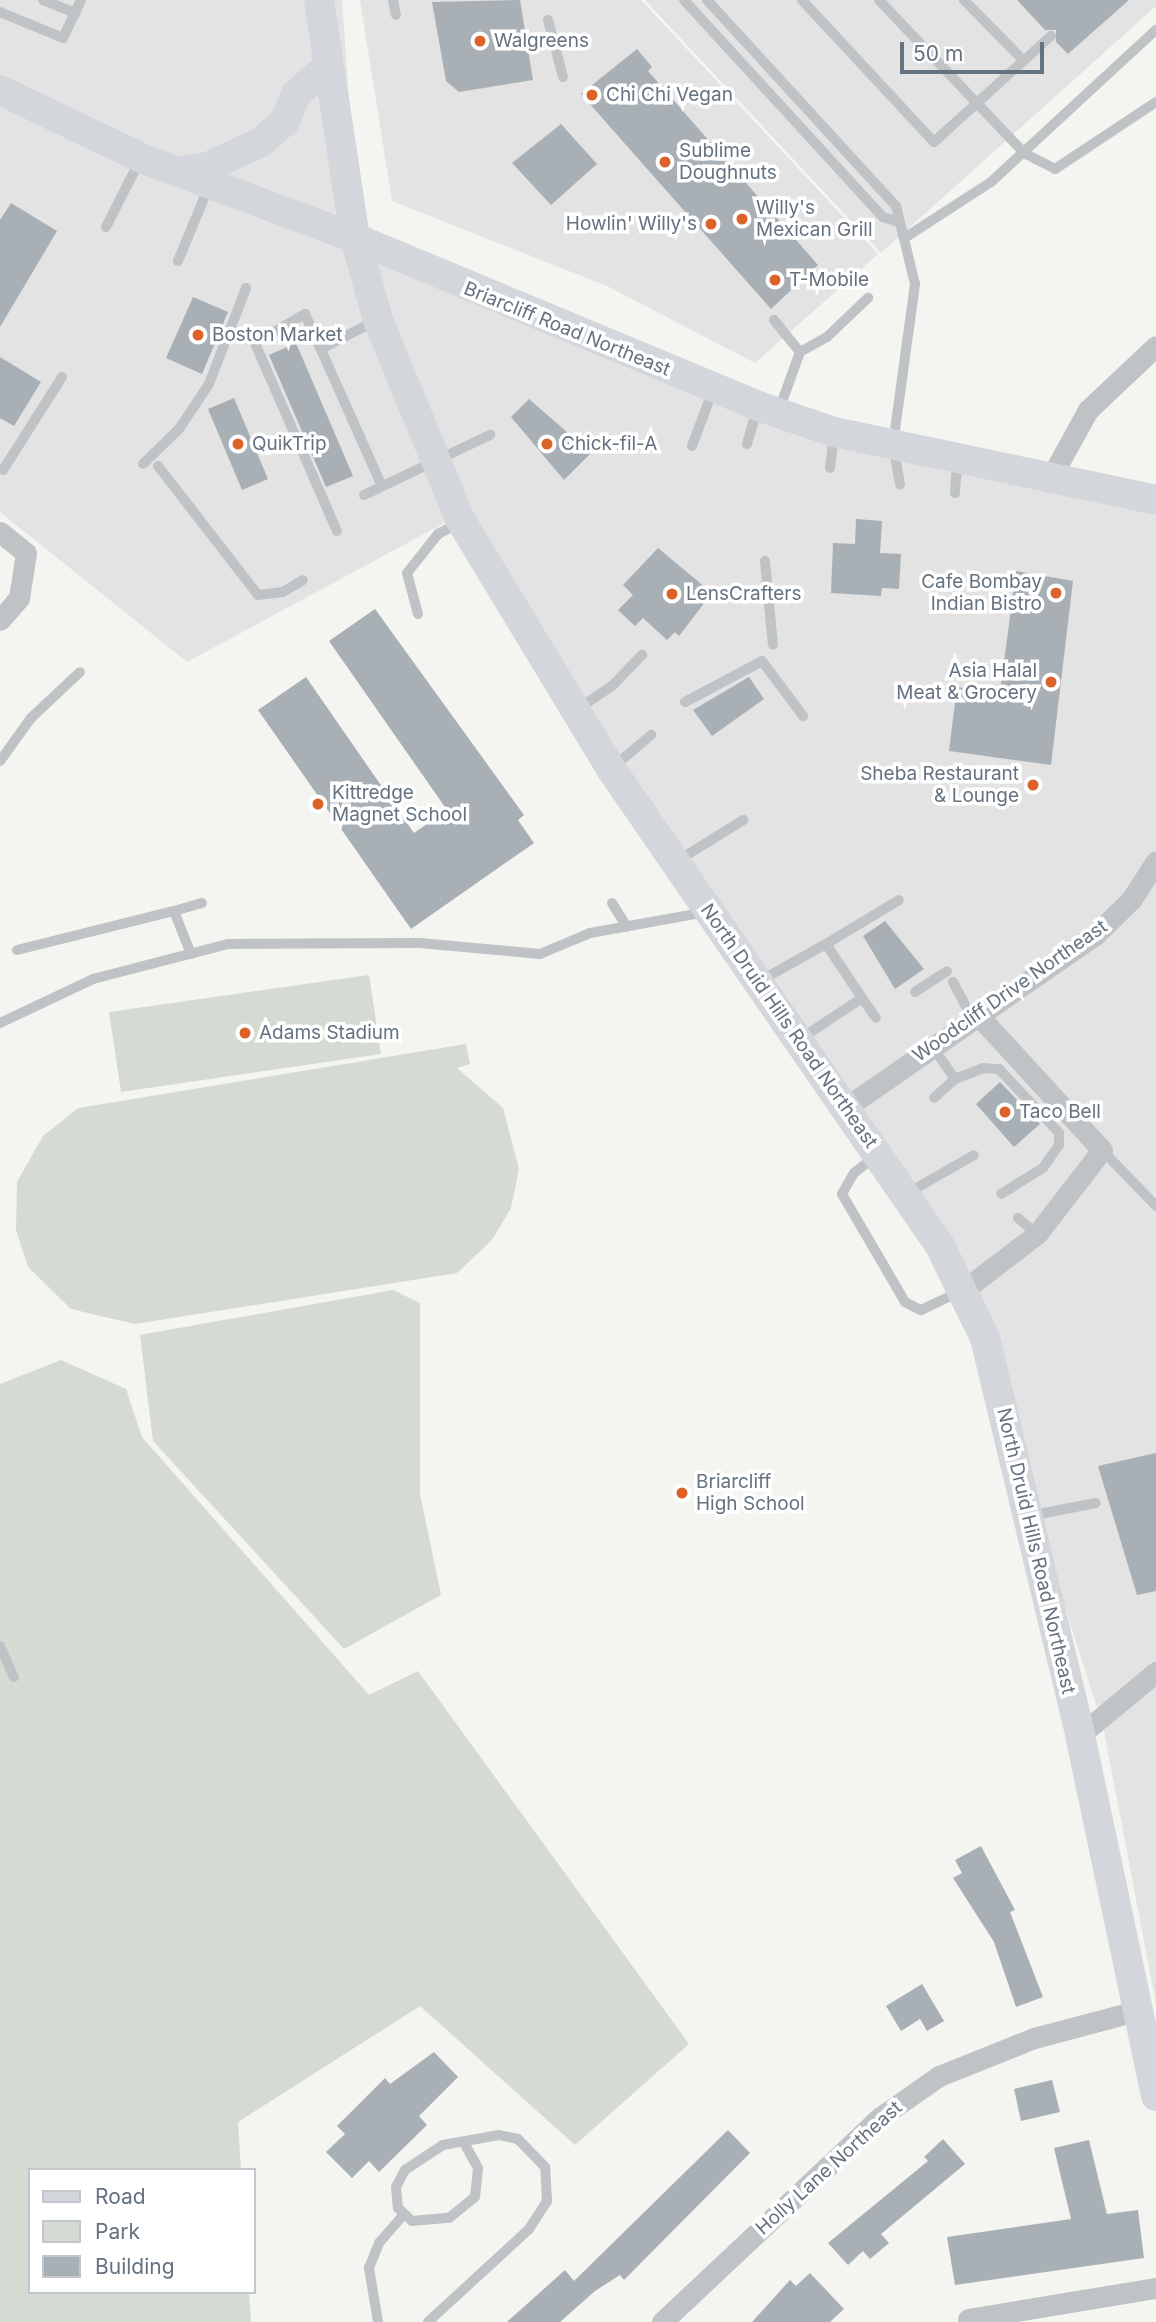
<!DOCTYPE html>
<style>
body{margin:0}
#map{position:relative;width:1156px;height:2322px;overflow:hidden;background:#f4f4f1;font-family:Inter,sans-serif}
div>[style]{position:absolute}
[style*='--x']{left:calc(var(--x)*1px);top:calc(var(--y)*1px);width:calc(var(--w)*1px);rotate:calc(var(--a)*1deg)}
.built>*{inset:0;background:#e2e3e2}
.green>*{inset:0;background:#d5dbd2}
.building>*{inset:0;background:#a9b0b5}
.lane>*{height:10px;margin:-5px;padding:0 5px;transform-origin:5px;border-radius:5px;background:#bfc3c6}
.street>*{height:21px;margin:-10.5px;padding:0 10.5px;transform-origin:10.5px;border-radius:10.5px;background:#bfc3c6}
.secondary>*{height:30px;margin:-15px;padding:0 15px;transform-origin:15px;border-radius:15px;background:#d3d7db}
.dots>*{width:19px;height:19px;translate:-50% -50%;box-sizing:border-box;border:4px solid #fff;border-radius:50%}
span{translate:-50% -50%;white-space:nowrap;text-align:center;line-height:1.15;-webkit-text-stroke:7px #fff;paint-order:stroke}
.poi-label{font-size:19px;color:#657280}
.left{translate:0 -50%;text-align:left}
.right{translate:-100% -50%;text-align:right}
.street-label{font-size:19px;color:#657280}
.legend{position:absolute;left:28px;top:2168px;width:228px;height:126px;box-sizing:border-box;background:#fff;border:2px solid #c1c7cc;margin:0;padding:9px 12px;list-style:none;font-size:21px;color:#657280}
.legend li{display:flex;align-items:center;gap:14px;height:35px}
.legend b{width:35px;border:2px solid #c1c7cc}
.scale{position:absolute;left:900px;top:42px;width:144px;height:32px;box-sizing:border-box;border:4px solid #657280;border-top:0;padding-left:9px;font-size:21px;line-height:24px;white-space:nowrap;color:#657280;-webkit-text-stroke:5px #fff;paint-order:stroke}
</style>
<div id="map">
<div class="built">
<i style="clip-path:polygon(0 0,342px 0,359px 246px,727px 392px,1156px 496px,1156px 2004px,1103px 1726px,972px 1318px,448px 521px,187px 662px,0 512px)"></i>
<i style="clip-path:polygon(360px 0,641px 0,878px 254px,755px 363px,607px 286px,392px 201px)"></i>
<i style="clip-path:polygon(645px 0,1156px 0,1156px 6px,881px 253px)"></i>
</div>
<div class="green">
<i style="clip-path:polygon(369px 975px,381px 1054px,121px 1092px,109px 1012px)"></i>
<i style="clip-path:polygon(466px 1044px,470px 1064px,457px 1068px,503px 1108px,519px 1169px,511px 1208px,492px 1240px,457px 1273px,135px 1324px,71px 1309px,28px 1267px,16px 1230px,17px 1182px,43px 1136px,78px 1108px)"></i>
<i style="clip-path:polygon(393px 1290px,420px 1303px,420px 1494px,441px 1595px,344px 1649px,153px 1441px,140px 1335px)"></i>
<i style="clip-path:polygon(61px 1360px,126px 1389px,142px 1437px,369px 1695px,418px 1671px,689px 2044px,575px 2145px,420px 2006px,238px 2122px,241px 2170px,30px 2170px,30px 2292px,249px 2292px,251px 2322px,0 2322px,0 1384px)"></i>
</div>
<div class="building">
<i style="clip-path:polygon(520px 0,533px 80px,459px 92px,446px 81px,432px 2px)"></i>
<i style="clip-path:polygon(1017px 0,1129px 0,1068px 54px,1056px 42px,1056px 30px,1045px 30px)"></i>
<i style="clip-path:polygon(637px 49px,652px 67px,648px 71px,818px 265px,771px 309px,581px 94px)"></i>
<i style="clip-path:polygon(561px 124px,597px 164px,551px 205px,512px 163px)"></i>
<i style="clip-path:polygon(11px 203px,57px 231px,0 327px,0 220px)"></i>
<i style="clip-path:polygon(193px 297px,228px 312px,202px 374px,166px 358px)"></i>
<i style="clip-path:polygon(296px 343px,353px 476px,326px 487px,269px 355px)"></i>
<i style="clip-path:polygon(0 357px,41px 382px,14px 426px,0 418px)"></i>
<i style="clip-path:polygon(234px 398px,268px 479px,242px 490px,208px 409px)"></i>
<i style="clip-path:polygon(529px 399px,591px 453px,564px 480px,511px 417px)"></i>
<i style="clip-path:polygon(856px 519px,882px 521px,880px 553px,901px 554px,899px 589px,882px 588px,881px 596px,831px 593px,833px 543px,855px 544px)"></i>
<i style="clip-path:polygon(658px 548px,712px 593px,679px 636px,675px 632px,667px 640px,643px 618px,635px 626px,618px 610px,633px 595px,623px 585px)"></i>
<i style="clip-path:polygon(1016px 571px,1073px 581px,1051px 765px,949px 751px,957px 687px,1000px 692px)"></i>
<i style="clip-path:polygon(375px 609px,524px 815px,518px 820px,534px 843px,411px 929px,258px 710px,306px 677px,414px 833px,447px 810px,329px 641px)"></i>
<i style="clip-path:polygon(749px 677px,764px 699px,712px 736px,693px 710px)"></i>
<i style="clip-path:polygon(885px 921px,924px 969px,895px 989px,863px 936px)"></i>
<i style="clip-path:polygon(1000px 1082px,1040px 1124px,1014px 1147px,976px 1104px)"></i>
<i style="clip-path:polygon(1156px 1453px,1156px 1591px,1137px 1595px,1098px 1466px)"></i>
<i style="clip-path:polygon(981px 1846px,1015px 1910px,1010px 1912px,1043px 1997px,1016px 2007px,994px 1942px,953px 1878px,962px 1873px,955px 1860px)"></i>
<i style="clip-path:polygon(922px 1984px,944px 2021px,927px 2031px,920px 2019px,901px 2031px,886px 2006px)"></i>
<i style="clip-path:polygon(434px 2052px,458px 2077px,419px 2116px,427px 2125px,379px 2172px,369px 2161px,352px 2178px,326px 2152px,345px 2134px,337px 2126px,385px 2078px,390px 2084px)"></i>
<i style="clip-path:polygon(1052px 2080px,1060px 2112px,1021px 2121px,1014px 2089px)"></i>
<i style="clip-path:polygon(728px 2130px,750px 2153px,624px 2280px,620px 2275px,595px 2291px,560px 2322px,507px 2322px,565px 2270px,574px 2281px)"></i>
<i style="clip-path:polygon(943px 2139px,965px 2164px,881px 2234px,889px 2243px,870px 2259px,863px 2251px,848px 2265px,828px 2243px,928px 2161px,924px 2157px)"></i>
<i style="clip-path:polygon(1089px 2140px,1107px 2214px,1138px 2210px,1144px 2258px,955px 2285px,947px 2237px,1071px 2219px,1054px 2148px)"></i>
<i style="clip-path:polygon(810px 2273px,844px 2309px,830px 2322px,752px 2322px,790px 2280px,796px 2286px)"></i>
</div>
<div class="lane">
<i style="--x:43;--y:0;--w:35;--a:22"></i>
<i style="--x:393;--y:0;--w:15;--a:79"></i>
<i style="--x:684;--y:0;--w:294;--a:47.5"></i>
<i style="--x:883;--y:217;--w:16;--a:18"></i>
<i style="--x:707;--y:0;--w:280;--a:47.5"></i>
<i style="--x:896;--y:206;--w:80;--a:76.3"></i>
<i style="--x:915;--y:284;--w:162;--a:97.8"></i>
<i style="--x:893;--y:444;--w:41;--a:80.1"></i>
<i style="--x:802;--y:0;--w:194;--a:47.1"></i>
<i style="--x:934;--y:142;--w:158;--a:-42.2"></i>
<i style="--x:879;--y:0;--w:211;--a:46.5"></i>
<i style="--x:1024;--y:153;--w:35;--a:27"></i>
<i style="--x:1055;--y:169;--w:121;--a:-33.6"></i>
<i style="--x:964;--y:0;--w:84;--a:45.5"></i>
<i style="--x:0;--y:12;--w:68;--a:22.4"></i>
<i style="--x:63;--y:38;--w:42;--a:-64.7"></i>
<i style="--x:548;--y:20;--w:59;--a:75.3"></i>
<i style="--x:106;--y:227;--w:75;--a:-63.1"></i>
<i style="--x:906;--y:237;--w:101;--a:-32.9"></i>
<i style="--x:991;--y:182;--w:224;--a:-42.7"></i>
<i style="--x:178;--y:261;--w:81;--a:-67.5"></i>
<i style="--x:774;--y:320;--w:41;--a:50.9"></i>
<i style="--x:800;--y:352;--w:62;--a:109.9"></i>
<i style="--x:323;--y:348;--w:61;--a:-27.4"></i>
<i style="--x:800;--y:352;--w:31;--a:-29"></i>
<i style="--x:827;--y:337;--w:57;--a:-43.6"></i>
<i style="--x:747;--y:444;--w:36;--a:-74"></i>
<i style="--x:692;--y:446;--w:60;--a:-69.4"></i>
<i style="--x:143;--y:464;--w:50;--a:-44.2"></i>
<i style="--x:179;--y:429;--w:54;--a:-56.3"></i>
<i style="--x:209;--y:384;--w:103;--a:-68.9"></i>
<i style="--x:158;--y:466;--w:163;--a:52.2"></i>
<i style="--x:258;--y:595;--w:25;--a:-7"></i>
<i style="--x:283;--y:592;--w:23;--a:-31"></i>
<i style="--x:830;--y:468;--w:33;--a:-83"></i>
<i style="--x:3;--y:470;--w:110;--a:-57.6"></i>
<i style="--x:955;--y:493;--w:32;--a:-86"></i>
<i style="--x:364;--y:495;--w:140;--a:-25.5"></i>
<i style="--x:337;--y:531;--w:205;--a:-113.6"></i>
<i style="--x:255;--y:343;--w:58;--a:-30.1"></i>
<i style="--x:305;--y:314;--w:188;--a:65.9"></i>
<i style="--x:765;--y:561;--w:84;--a:84.6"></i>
<i style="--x:418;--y:614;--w:42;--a:-105"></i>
<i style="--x:407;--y:573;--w:50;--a:-51.5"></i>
<i style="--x:438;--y:534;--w:26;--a:-28"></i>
<i style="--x:685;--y:702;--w:87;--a:-28"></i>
<i style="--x:762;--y:661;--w:69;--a:53.3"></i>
<i style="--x:578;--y:709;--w:42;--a:-34.4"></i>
<i style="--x:613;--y:685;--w:42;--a:-46"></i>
<i style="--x:0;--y:761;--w:53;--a:-54.2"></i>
<i style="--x:31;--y:718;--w:67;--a:-43.2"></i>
<i style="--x:613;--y:767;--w:50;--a:-40.1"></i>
<i style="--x:677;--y:861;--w:78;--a:-31.8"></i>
<i style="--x:612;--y:903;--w:28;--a:58"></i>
<i style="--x:826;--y:944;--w:85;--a:-31.1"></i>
<i style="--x:17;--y:950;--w:162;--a:-14"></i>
<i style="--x:191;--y:954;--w:46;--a:-111.6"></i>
<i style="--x:174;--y:911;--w:29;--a:-16"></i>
<i style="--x:758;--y:982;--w:78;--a:-29.2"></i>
<i style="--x:826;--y:944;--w:65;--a:56.3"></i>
<i style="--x:862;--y:998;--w:74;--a:146.5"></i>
<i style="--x:953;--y:982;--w:40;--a:62"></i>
<i style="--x:915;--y:992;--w:38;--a:-33"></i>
<i style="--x:862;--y:998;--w:24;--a:55"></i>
<i style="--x:0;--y:1023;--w:103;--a:-25.3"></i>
<i style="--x:93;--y:979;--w:139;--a:-14.5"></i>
<i style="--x:228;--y:944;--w:192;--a:-0.3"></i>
<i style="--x:420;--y:943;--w:121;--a:5.2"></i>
<i style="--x:540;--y:954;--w:54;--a:-22.8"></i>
<i style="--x:590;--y:933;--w:119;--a:-10.2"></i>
<i style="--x:932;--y:1046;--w:40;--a:55.1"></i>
<i style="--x:955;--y:1079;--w:28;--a:138"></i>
<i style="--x:955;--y:1079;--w:30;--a:-21"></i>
<i style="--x:983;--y:1068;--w:16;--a:4"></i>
<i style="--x:999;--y:1069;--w:88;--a:46.8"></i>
<i style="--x:1059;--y:1133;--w:12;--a:90"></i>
<i style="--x:1059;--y:1145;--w:28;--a:125"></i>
<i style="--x:1043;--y:1168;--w:49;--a:148.2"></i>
<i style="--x:1102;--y:1150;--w:78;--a:46"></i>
<i style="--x:877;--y:1155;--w:29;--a:142"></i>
<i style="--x:854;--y:1173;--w:24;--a:120"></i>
<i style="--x:842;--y:1194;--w:125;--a:59.7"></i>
<i style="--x:905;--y:1302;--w:18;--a:27"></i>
<i style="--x:921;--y:1310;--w:42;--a:-25.3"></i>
<i style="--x:906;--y:1194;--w:78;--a:-29.8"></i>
<i style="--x:1018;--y:1218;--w:25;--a:40"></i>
<i style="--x:1029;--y:1516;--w:68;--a:-11"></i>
<i style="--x:0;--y:1646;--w:34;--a:66"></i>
<i style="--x:378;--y:2322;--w:55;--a:-99.5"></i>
<i style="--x:369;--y:2268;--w:27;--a:-68"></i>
<i style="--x:379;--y:2243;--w:38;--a:-49"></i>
<i style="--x:428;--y:2322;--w:137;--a:-42.6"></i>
<i style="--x:529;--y:2229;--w:33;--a:-57"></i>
<i style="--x:547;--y:2201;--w:34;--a:-93"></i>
<i style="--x:545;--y:2167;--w:39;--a:-134"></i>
<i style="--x:518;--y:2139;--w:19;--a:-168"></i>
<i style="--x:499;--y:2135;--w:57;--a:169.9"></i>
<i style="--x:443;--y:2145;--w:45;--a:146.7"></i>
<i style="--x:405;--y:2170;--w:19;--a:118"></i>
<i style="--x:396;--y:2187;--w:21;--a:85"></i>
<i style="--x:398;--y:2208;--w:19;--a:43"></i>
<i style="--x:412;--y:2221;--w:37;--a:-5"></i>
<i style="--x:449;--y:2218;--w:33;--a:-39"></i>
<i style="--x:475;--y:2197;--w:29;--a:-84"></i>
<i style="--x:478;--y:2168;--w:26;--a:-119"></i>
</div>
<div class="street">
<i style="--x:1051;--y:477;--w:77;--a:-61.1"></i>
<i style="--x:1088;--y:410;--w:93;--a:-43.3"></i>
<i style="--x:0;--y:532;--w:33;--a:39"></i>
<i style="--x:26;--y:553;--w:46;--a:98.8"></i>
<i style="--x:19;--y:598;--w:29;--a:131"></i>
<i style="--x:848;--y:1106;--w:302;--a:-34.7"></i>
<i style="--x:1096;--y:934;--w:49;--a:-44.2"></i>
<i style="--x:1131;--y:900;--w:46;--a:-57.3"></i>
<i style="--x:965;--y:1289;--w:91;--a:-37.4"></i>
<i style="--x:1037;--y:1234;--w:106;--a:-52.3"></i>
<i style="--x:1102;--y:1150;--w:185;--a:-132.6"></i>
<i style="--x:1080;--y:1735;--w:99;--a:-39.7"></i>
<i style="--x:968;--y:2319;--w:191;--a:-9.4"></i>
<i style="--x:662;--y:2322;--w:298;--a:-43.2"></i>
<i style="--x:879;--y:2118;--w:73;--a:-35"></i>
<i style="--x:939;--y:2076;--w:102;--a:-21.8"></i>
<i style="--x:1034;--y:2038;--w:106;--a:-14.8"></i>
</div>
<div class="secondary">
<i style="--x:319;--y:0;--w:241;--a:81.4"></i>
<i style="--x:355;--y:238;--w:85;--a:74.3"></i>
<i style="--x:378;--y:320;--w:217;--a:67.6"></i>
<i style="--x:461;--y:521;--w:290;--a:58.8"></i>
<i style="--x:611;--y:769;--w:579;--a:55.4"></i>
<i style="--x:940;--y:1246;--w:102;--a:63.9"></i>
<i style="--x:985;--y:1338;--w:408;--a:76.5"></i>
<i style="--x:1080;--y:1735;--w:369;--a:78.1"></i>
<i style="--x:0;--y:90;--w:157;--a:25.7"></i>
<i style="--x:141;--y:158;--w:228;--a:20.5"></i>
<i style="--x:355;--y:238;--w:437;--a:22.6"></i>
<i style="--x:758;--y:406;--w:80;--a:18.9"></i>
<i style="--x:834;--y:432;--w:329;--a:11.9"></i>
<i style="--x:179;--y:172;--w:29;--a:-10"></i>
<i style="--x:208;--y:167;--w:59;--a:-25.3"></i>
<i style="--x:261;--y:142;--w:32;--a:-41"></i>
<i style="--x:285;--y:121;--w:29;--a:-68"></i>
<i style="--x:296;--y:94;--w:40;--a:-41"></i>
</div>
<div class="dots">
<i style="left:480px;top:41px;background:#db632a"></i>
<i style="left:592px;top:95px;background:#db632a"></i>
<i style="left:665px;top:162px;background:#db632a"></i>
<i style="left:742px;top:219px;background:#db632a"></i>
<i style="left:711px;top:224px;background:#db632a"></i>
<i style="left:775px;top:280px;background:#db632a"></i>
<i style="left:198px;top:335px;background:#db632a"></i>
<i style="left:238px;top:444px;background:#db632a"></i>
<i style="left:547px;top:444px;background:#db632a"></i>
<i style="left:1056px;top:593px;background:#db632a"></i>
<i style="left:672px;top:594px;background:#db632a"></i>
<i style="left:1051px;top:682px;background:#db632a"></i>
<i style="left:1033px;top:785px;background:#db632a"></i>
<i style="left:318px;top:804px;background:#db632a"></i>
<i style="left:245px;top:1033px;background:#db632a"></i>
<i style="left:1005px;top:1112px;background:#db632a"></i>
<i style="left:682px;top:1493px;background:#db632a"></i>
</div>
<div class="poi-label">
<span class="left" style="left:494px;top:41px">Walgreens</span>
<span class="left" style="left:606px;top:95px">Chi Chi Vegan</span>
<span class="left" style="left:679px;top:162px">Sublime<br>Doughnuts</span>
<span class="left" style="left:756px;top:219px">Willy's<br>Mexican Grill</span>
<span class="right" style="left:697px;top:224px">Howlin' Willy's</span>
<span class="left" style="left:789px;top:280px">T-Mobile</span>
<span class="left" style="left:212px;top:335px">Boston Market</span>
<span class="left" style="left:252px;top:444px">QuikTrip</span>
<span class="left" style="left:561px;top:444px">Chick-fil-A</span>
<span class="right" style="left:1042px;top:593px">Cafe Bombay<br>Indian Bistro</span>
<span class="left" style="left:686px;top:594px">LensCrafters</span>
<span class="right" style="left:1037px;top:682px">Asia Halal<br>Meat &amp; Grocery</span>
<span class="right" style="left:1019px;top:785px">Sheba Restaurant<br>&amp; Lounge</span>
<span class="left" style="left:332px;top:804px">Kittredge<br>Magnet School</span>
<span class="left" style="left:259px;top:1033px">Adams Stadium</span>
<span class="left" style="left:1019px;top:1112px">Taco Bell</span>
<span class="left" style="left:696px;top:1493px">Briarcliff<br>High School</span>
</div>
<div class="street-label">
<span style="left:567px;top:329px;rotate:22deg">Briarcliff Road Northeast</span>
<span style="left:1010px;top:991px;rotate:-35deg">Woodcliff Drive Northeast</span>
<span style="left:789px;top:1026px;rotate:55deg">North Druid Hills Road Northeast</span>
<span style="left:1036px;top:1551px;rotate:77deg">North Druid Hills Road Northeast</span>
<span style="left:829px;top:2168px;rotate:-42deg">Holly Lane Northeast</span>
</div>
<ul class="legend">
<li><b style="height:9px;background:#d3d7db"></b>Road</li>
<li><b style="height:19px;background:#d5dbd2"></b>Park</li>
<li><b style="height:19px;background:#a9b0b5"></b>Building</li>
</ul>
<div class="scale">50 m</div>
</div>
